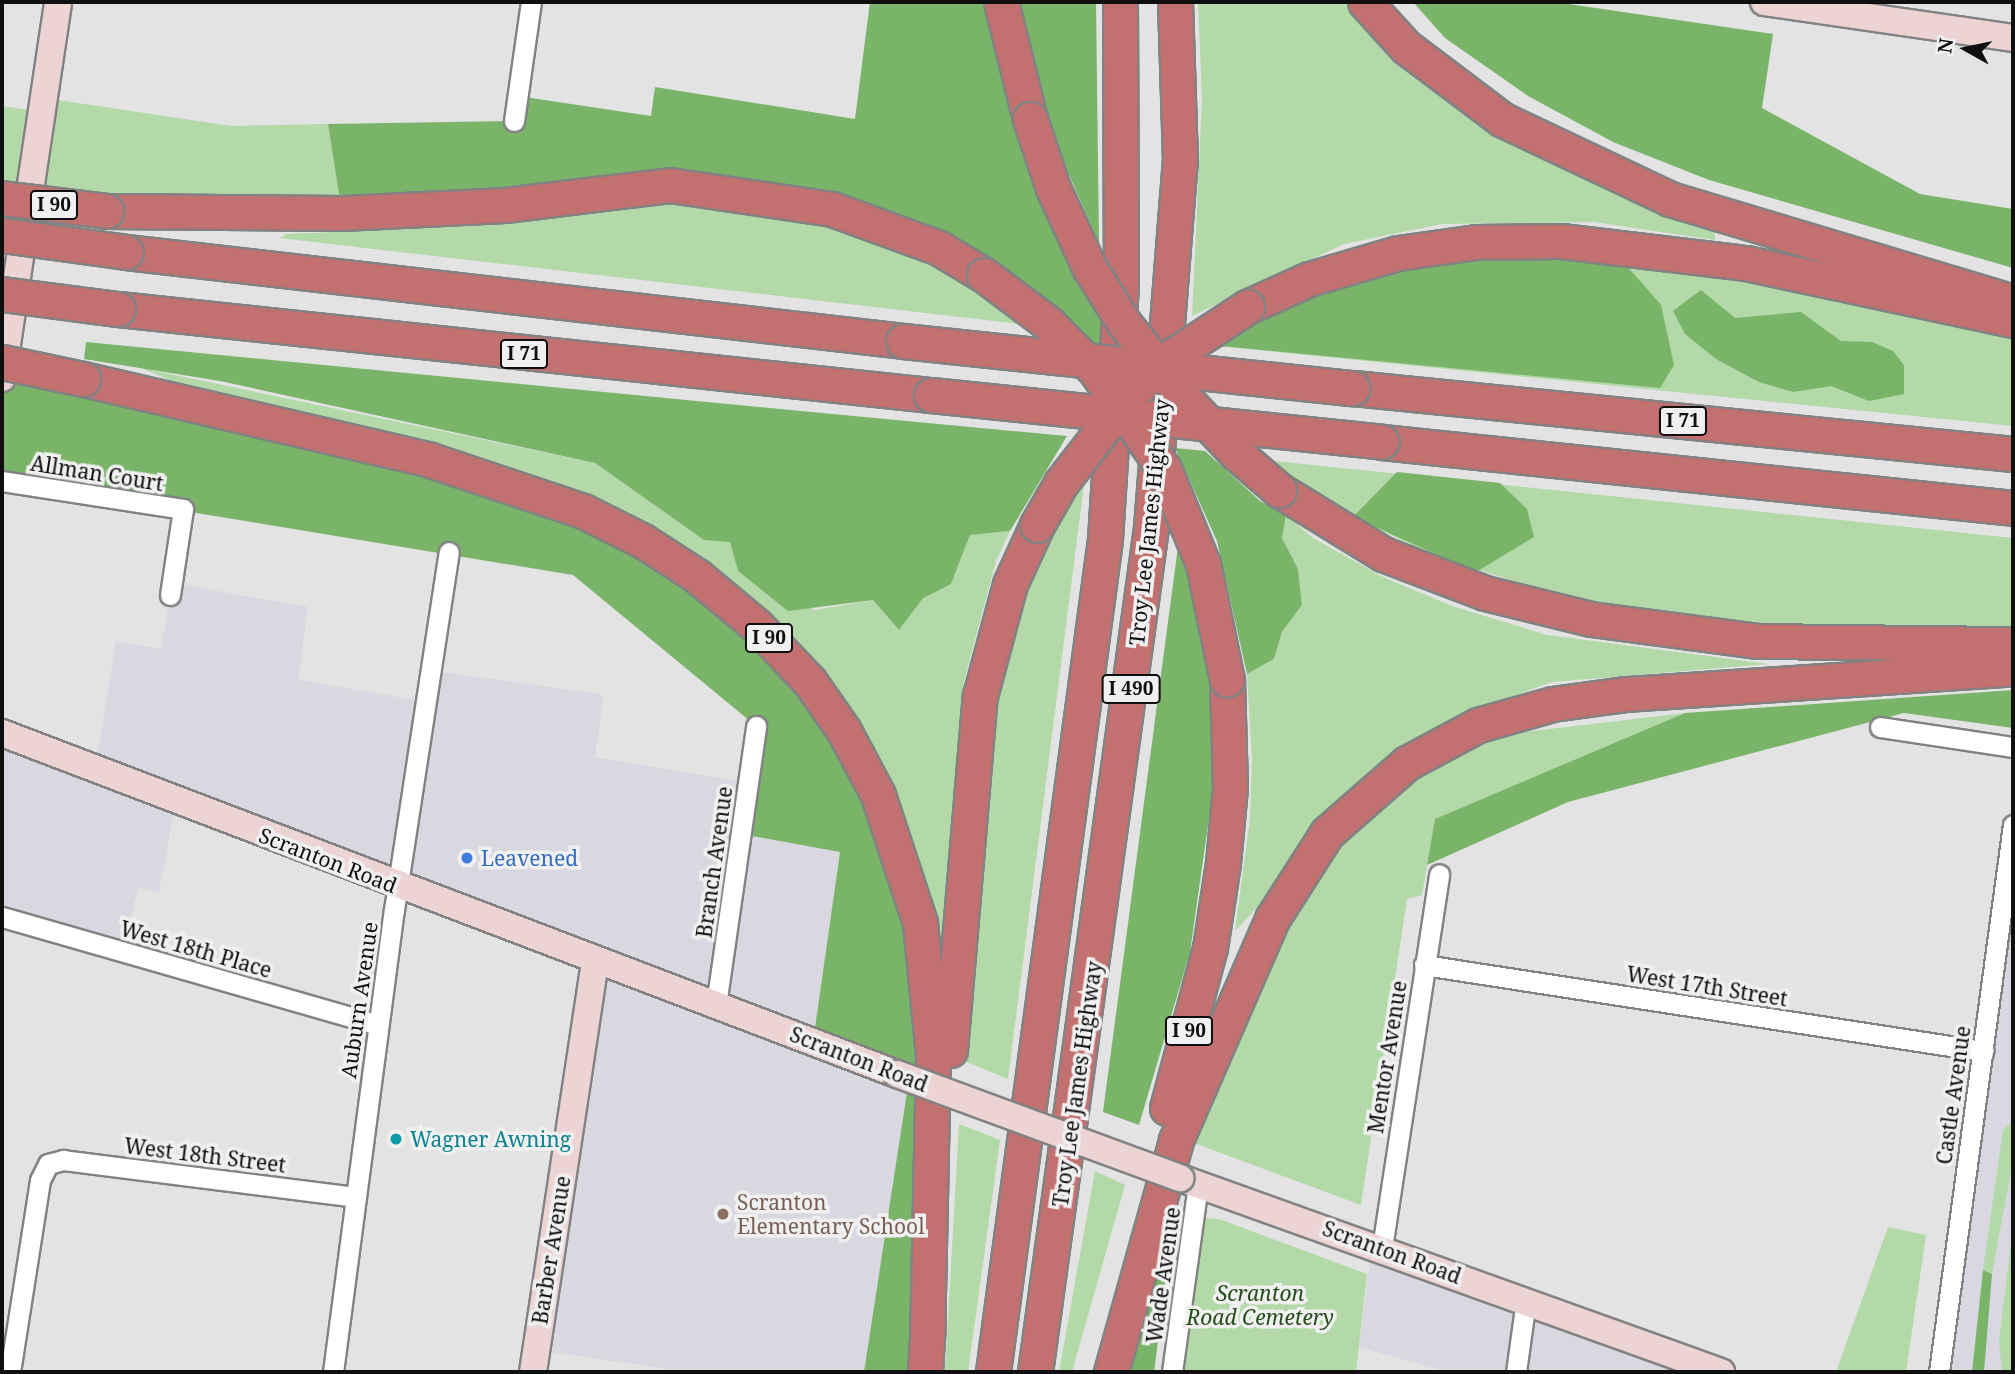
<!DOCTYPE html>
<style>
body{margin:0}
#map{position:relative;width:2015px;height:1374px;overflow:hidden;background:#e3e3e4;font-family:"Noto Serif",serif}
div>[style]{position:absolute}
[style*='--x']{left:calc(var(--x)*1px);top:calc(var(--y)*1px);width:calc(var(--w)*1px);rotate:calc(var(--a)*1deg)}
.built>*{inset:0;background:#d9d8e1}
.green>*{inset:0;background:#b2d9a7}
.forest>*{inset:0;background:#79b468}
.roads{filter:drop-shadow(2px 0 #828283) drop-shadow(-2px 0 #828283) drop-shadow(0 2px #828283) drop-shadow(0 -2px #828283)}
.street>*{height:19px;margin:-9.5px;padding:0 9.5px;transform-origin:9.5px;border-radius:9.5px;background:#fff}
.secondary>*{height:26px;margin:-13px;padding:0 13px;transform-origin:13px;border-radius:13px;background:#edd4d4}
.highway>*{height:33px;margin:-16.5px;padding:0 16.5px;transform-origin:16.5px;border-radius:16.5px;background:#c37070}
.bridges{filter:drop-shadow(2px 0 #828283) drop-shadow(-2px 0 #828283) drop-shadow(0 2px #828283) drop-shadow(0 -2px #828283)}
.secondary-bridge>*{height:26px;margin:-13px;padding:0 13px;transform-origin:13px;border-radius:13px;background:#edd4d4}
.highway-bridge>*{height:33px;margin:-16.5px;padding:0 16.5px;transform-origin:16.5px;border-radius:16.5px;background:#c37070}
.dots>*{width:19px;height:19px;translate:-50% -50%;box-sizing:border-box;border:4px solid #f0f0f1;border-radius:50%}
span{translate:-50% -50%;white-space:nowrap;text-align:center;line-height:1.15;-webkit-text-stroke:7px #f0f0f1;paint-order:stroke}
.shield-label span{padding:2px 5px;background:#f0f0f1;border:2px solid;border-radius:5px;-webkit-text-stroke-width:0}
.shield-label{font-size:19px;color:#0f0f0f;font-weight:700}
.street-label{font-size:21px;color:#0f0f0f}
.shop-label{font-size:21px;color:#366cbe}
.left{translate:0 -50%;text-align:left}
.culture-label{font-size:21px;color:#0d838f}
.education-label{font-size:21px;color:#785e54}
.park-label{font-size:21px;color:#254d19;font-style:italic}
.frame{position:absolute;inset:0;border:4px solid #0f0f0f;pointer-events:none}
.north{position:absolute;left:1931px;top:14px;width:70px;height:70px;-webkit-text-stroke:5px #f0f0f1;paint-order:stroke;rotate:279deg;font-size:19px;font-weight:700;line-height:28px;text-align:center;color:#0f0f0f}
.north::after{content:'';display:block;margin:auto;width:24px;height:32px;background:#0f0f0f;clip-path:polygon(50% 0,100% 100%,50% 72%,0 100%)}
</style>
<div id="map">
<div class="built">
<i style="clip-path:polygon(172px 583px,308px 607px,298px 680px,428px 702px,433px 671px,600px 694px,603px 699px,595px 757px,748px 783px,741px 834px,840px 851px,813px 1042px,909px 1078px,864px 1372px,689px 1372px,536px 1350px,595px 963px,176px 801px,159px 892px,138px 888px,121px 951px,2px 917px,2px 733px,95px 769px,116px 641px,161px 649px)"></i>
<i style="clip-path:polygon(2013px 825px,2013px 1372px,1939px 1372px)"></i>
<i style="clip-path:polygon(1372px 1244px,1721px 1372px,1448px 1372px,1359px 1347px)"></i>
</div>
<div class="green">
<i style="clip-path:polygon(1198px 2px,1345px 2px,1362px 25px,1428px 86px,1484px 124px,1633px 200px,1715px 226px,1715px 240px,1594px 222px,1442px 224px,1344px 244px,1192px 316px,1202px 100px)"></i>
<i style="clip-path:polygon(44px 98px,231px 126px,328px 124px,342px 213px,2px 198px,2px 106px,41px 112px)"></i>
<i style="clip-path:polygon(658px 201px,694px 201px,815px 218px,914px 253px,998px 305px,1020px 324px,279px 238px,287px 234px,405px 229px)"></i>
<i style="clip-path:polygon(1419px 262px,1673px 263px,2013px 335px,2013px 426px,1219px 346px)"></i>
<i style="clip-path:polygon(141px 368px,595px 463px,704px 540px,730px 541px,738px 571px,815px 610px,873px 600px,899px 630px,923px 597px,951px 584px,970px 535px,1010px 531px,996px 561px,964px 681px,942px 956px,935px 914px,910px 830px,846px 707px,803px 648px,750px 597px,693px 553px,630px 516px,556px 484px,467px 454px,183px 386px)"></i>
<i style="clip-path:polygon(1266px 460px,2013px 538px,2013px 627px,1772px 626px,1675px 618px,1571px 599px,1431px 555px,1311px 495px)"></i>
<i style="clip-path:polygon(1085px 477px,1008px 1079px,964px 1061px,994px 690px,1016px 609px,1042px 546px)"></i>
<i style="clip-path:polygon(1286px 515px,1313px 538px,1383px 577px,1452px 606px,1547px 635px,1769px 664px,1552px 682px,1480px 708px,1270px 894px,1235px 931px,1250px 818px,1252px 760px,1247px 674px,1274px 659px,1282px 632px,1302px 605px,1298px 569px,1282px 538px)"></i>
<i style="clip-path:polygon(1685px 713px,1435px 820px,1422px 895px,1407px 899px,1361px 1205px,1194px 1143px,1266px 963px,1304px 893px,1340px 843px,1386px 800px,1443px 762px,1508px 734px)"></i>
<i style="clip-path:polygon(2013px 1121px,2013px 1160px,1992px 1274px,1983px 1270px,2003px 1130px)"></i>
<i style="clip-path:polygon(959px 1124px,1000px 1140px,968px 1372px,945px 1372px)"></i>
<i style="clip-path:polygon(1095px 1171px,1125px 1185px,1072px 1372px,1059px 1372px)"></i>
<i style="clip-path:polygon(1205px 1218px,1219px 1219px,1367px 1274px,1356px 1372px,1184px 1372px)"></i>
<i style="clip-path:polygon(1888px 1227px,1926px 1235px,1906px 1372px,1836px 1372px)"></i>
<i style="clip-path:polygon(2013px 1227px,2013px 1372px,2002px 1372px,1999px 1341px)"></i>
</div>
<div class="forest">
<i style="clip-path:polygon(870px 2px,1001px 2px,1089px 267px,1117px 367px,939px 248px,670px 185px,342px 213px,328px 124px,514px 121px,518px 96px,651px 116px,655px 87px,855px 119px)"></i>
<i style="clip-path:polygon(1016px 2px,1096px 2px,1099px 243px,1066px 168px,1038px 89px)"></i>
<i style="clip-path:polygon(1413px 2px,1555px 2px,1773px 34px,1762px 108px,1920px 194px,2013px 209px,2013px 268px,1709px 180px,1613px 142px,1528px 96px,1445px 38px)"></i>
<i style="clip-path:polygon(1546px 254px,1620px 259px,1641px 282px,1661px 305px,1674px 365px,1660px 388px,1219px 346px,1259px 314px,1324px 286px,1419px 262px)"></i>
<i style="clip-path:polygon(1701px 290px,1735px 318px,1801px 312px,1841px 341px,1872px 342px,1893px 351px,1904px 365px,1904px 394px,1869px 401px,1831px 386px,1793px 392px,1759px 382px,1716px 359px,1685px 334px,1673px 311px)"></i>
<i style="clip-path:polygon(86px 342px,822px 413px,1067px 436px,1010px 531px,970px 535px,951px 584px,923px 598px,899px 630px,873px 600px,788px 611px,738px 571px,730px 542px,704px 540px,595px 463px,220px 381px,84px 359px)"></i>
<i style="clip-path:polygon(2px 362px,583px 511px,783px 652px,912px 888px,925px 1372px,864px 1372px,909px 1079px,813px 1042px,840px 852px,741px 834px,756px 726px,573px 575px,2px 481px)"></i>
<i style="clip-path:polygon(1175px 448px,1205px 451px,1260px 501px,1286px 515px,1282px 538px,1298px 569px,1302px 605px,1282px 632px,1274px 659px,1247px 674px,1217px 541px)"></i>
<i style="clip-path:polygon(1397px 472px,1500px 483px,1527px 509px,1534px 537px,1476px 572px,1353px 517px)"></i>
<i style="clip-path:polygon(1179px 539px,1198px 593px,1211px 665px,1217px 731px,1213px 790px,1190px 952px,1139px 1125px,1103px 1112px)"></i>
<i style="clip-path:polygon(2013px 690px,2013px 728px,1904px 713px,1568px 802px,1427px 865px,1435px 819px,1685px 713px)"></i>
<i style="clip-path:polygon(1176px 1206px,1154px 1372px,1130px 1372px)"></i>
<i style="clip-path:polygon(1983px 1270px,1992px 1274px,1984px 1372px,1972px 1372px)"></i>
</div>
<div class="roads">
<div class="street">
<i style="--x:514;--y:121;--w:120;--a:-81.9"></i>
<i style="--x:2;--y:481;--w:183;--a:8.8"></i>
<i style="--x:183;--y:509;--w:87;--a:98.6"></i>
<i style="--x:1880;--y:727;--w:134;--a:8.6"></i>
<i style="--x:2;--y:917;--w:391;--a:16"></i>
<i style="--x:1424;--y:965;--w:566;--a:8.75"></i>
<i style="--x:716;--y:1005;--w:282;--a:-81.8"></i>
<i style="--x:1382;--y:1248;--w:378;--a:-81.3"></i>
<i style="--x:10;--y:1372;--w:194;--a:-81.1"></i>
<i style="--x:40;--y:1180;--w:18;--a:-63"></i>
<i style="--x:48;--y:1164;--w:16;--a:-15"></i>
<i style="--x:63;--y:1160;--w:295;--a:7.2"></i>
<i style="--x:333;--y:1372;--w:466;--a:-82.5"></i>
<i style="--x:394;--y:910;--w:362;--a:-81.3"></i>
<i style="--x:1172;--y:1372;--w:189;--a:-82.1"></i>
<i style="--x:1516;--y:1372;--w:73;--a:-82.1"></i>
<i style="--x:1939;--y:1372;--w:552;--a:-82.3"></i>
</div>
<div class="secondary">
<i style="--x:1764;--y:2;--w:252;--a:8.2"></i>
<i style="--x:2;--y:378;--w:380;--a:-81.5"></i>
<i style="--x:2;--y:733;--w:958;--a:20.86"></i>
<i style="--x:1180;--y:1178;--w:575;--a:19.73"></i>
<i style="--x:533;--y:1372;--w:414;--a:-81.4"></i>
</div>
<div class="highway">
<i style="--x:1001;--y:2;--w:121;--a:76.1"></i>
<i style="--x:1365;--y:2;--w:61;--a:47.7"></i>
<i style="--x:1406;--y:47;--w:121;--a:37"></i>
<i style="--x:1503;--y:120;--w:185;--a:25.3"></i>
<i style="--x:1670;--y:199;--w:345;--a:16.7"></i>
<i style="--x:106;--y:211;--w:236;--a:0.5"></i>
<i style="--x:342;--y:213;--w:163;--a:-2.8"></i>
<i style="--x:505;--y:205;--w:166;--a:-6.9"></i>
<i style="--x:670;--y:185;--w:164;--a:8.4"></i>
<i style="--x:832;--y:209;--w:114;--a:20"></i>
<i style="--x:939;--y:248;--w:52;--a:31"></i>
<i style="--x:126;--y:252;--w:782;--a:6.53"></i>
<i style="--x:1247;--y:307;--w:68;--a:-24.3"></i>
<i style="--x:1309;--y:279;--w:93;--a:-16.3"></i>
<i style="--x:1398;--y:253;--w:79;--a:-8"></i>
<i style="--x:1476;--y:242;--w:85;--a:-0.7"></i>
<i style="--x:1561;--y:241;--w:186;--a:6.8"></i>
<i style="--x:1746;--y:263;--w:273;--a:12.1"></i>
<i style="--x:118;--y:309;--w:818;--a:6.04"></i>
<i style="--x:83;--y:379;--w:356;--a:13.1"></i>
<i style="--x:430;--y:460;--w:161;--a:18.4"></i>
<i style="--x:583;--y:511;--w:67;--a:26.6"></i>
<i style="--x:643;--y:541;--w:64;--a:32.9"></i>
<i style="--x:697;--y:576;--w:78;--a:39.8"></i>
<i style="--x:757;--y:626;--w:77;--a:46.6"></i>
<i style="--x:810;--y:682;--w:60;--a:55.2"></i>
<i style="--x:844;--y:731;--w:72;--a:62"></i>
<i style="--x:878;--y:795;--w:135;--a:71.8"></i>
<i style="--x:920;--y:923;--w:134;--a:84.4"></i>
<i style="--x:933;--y:1056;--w:284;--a:91.2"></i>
<i style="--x:1353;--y:388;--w:663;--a:5.71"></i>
<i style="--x:1382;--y:442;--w:634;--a:5.97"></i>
<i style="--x:1279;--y:490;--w:122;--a:31.6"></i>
<i style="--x:1383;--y:554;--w:109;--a:20.9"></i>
<i style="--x:1485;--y:593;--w:109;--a:13.8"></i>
<i style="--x:1591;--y:619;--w:169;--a:7.5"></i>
<i style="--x:1759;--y:641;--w:254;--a:0.7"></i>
<i style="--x:950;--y:1050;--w:355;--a:-85.2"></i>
<i style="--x:980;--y:696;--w:116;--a:-75"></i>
<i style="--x:1010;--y:584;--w:65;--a:-65.4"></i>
<i style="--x:1167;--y:1108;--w:166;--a:-75"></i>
<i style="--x:1210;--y:948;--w:86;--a:-81.3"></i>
<i style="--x:1223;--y:863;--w:75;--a:-84.7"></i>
<i style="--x:1230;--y:788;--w:108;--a:-91.6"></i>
<i style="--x:925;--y:1372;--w:52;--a:-86.7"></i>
<i style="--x:993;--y:1372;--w:840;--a:-82.34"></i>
<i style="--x:1105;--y:539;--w:252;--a:-86.4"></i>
<i style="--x:1121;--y:288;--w:286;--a:-90.2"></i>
<i style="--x:1035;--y:1372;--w:853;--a:-82.18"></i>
<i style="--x:1151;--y:527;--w:367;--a:-85.5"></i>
<i style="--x:1180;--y:161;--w:159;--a:-91.8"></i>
<i style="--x:1111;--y:1372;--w:241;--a:-74.3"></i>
<i style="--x:1176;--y:1140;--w:241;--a:-66.5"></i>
<i style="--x:1272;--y:919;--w:102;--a:-57.4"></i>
<i style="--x:1327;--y:833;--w:106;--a:-41.2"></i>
<i style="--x:1407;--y:763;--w:81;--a:-28.2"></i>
<i style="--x:1478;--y:725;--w:77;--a:-15.8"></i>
<i style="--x:1552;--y:704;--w:75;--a:-7.7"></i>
<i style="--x:1626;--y:694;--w:388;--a:-3.8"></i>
</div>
</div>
<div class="bridges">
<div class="secondary-bridge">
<i style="--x:897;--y:1074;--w:302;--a:20.2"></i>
</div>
<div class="highway-bridge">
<i style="--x:1030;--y:119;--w:73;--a:71.6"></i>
<i style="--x:1053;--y:188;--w:87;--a:65.5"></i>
<i style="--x:1089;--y:267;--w:66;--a:58"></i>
<i style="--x:1124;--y:323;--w:99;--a:51.2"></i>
<i style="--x:1186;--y:400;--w:73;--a:46.7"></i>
<i style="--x:1236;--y:453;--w:57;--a:40.7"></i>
<i style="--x:2;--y:198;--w:105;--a:7.1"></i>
<i style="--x:2;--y:235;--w:125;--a:7.8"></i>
<i style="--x:984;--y:275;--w:80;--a:36.9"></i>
<i style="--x:1048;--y:323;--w:66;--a:45"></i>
<i style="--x:1095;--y:370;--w:121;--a:55.1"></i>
<i style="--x:1164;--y:469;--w:103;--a:67.7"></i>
<i style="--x:1203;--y:564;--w:118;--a:78.3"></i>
<i style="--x:2;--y:294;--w:117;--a:7.4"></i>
<i style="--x:903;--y:341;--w:452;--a:6"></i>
<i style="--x:2;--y:362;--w:83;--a:11.9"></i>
<i style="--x:931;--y:395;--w:453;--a:5.9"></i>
<i style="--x:1037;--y:525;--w:48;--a:-60.3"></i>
<i style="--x:1061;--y:483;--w:114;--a:-52.1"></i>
<i style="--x:1131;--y:393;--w:55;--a:-42.1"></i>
<i style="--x:1172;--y:356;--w:90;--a:-33.2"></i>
</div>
</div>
<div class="dots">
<i style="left:467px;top:858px;background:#3f7fe0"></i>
<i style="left:396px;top:1139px;background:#0f9aa8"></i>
<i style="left:723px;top:1214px;background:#8d6e63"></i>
</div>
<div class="shield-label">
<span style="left:54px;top:205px">I 90</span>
<span style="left:524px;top:354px">I 71</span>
<span style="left:1683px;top:421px">I 71</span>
<span style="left:769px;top:638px">I 90</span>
<span style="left:1131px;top:689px">I 490</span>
<span style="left:1189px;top:1031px">I 90</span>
</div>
<div class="street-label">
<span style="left:97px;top:473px;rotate:9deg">Allman Court</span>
<span style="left:1149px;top:522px;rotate:-84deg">Troy Lee James Highway</span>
<span style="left:328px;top:860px;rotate:21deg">Scranton Road</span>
<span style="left:714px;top:862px;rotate:-82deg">Branch Avenue</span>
<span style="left:196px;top:949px;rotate:16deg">West 18th Place</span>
<span style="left:1707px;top:986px;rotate:9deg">West 17th Street</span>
<span style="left:359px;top:1000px;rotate:-82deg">Auburn Avenue</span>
<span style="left:1387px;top:1057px;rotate:-81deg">Mentor Avenue</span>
<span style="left:859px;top:1059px;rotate:21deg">Scranton Road</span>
<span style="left:1077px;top:1084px;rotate:-82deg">Troy Lee James Highway</span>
<span style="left:1953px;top:1095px;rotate:-82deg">Castle Avenue</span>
<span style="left:205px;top:1155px;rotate:7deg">West 18th Street</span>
<span style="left:551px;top:1250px;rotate:-81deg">Barber Avenue</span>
<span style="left:1392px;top:1252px;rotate:20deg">Scranton Road</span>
<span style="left:1163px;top:1275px;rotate:-82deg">Wade Avenue</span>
</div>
<div class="shop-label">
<span class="left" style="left:481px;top:858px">Leavened</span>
</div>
<div class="culture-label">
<span class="left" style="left:410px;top:1139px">Wagner Awning</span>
</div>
<div class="education-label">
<span class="left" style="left:737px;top:1214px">Scranton<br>Elementary School</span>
</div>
<div class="park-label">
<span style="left:1260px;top:1305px">Scranton<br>Road Cemetery</span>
</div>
<div class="frame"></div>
<div class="north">N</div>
</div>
